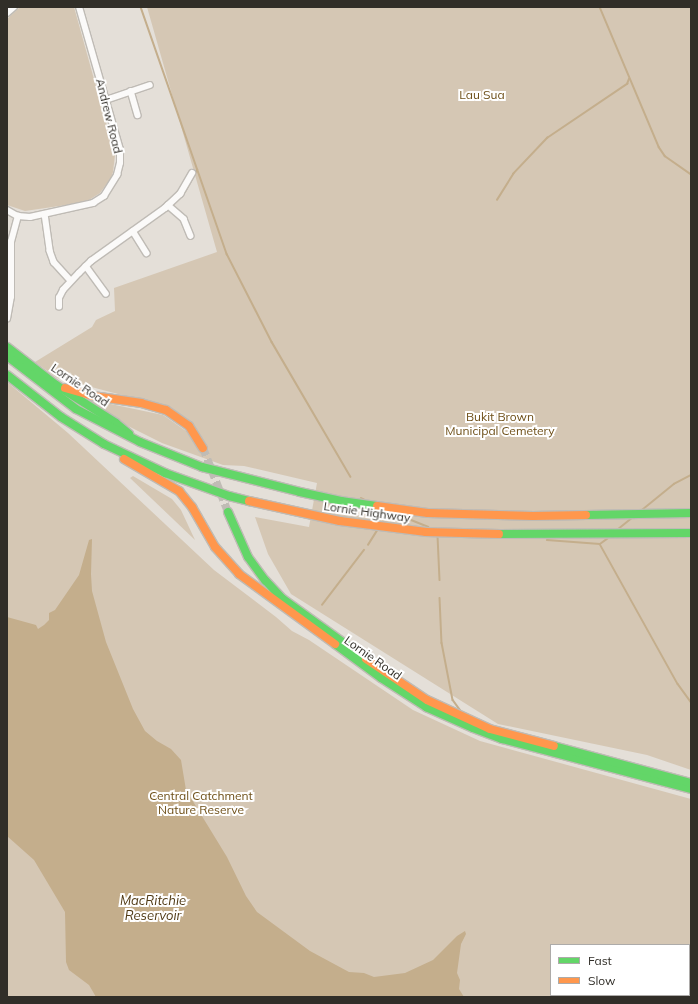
<!DOCTYPE html>
<style>
body{margin:0}
#map{position:relative;width:698px;height:1004px;overflow:hidden;background:#e4dfd8;font-family:Mulish,sans-serif}
div>[style]{position:absolute}
[style*='--x']{left:calc(var(--x)*1px);top:calc(var(--y)*1px);width:calc(var(--w)*1px);rotate:calc(var(--a)*1deg)}
.green>*{inset:0;background:#d5c7b4}
.water>*{inset:0;background:#c4ae8c}
.stream>*{height:1.5px;margin:-0.75px;padding:0 0.75px;transform-origin:0.75px;border-radius:0.75px;background:#c4ae8c}
.secondary-tunnel>*{height:8px;margin-top:-4px;transform-origin:0;background:repeating-linear-gradient(90deg,#c0bcb5 0 8px,transparent 0 12px)}
.roads{filter:drop-shadow(1px 0 #bfbbb5) drop-shadow(-1px 0 #bfbbb5) drop-shadow(0 1px #bfbbb5) drop-shadow(0 -1px #bfbbb5)}
.street>*{height:5.5px;margin:-2.75px;padding:0 2.75px;transform-origin:2.75px;border-radius:2.75px;background:#fbfaf9}
.fast>*{height:8px;margin:-4px;padding:0 4px;transform-origin:4px;border-radius:4px;background:#63d668}
.slow>*{height:8px;margin:-4px;padding:0 4px;transform-origin:4px;border-radius:4px;background:#ff974d}
span{translate:-50% -50%;white-space:nowrap;text-align:center;line-height:1.15;-webkit-text-stroke:4px #fff;paint-order:stroke}
.park-label{font-size:12px;color:#6f5019}
.street-label{font-size:12px;color:#312e28}
.water-label{font-size:13px;color:#503a15;font-style:italic}
.frame{position:absolute;inset:0;border:8px solid #312e28;pointer-events:none}
.legend{position:absolute;left:550px;top:944px;width:140px;height:52px;box-sizing:border-box;background:#fff;border:1px solid #adaba9;margin:0;padding:5px 7px;list-style:none;font-size:12px;color:#312e28}
.legend li{display:flex;align-items:center;gap:8px;height:20px}
.legend b{width:20px;border:1px solid #adaba9}
</style>
<div id="map">
<div class="green">
<i style="clip-path:polygon(20px 7px,74px 7px,115px 155px,113px 172px,111px 178px,100px 193px,89px 200px,73px 204px,25px 211px,7px 205px,7px 19px)"></i>
<i style="clip-path:polygon(147px 7px,691px 7px,691px 770px,647px 755px,498px 724px,291px 594px,268px 554px,255px 517px,309px 527px,317px 483px,244px 466px,223px 465px,162px 443px,110px 417px,77px 397px,163px 415px,186px 431px,199px 450px,206px 447px,199px 434px,141px 400px,57px 378px,35px 362px,92px 327px,96px 320px,115px 311px,114px 288px,217px 252px)"></i>
<i style="clip-path:polygon(evenodd,7px 382px,68px 433px,214px 570px,276px 617px,292px 631px,309px 640px,413px 710px,480px 741px,691px 799px,691px 997px,7px 997px,7px 382px,551px 945px,689px 945px,689px 995px,551px 995px,551px 945px)"></i>
<i style="clip-path:polygon(133px 476px,172px 499px,181px 510px,195px 540px,130px 478px)"></i>
</div>
<div class="water">
<i style="clip-path:polygon(92px 539px,91px 574px,92px 591px,106px 642px,133px 709px,145px 731px,157px 741px,171px 749px,181px 760px,186px 790px,227px 857px,246px 896px,257px 912px,310px 951px,349px 972px,364px 973px,374px 977px,405px 973px,433px 960px,457px 936px,465px 931px,466px 934px,461px 944px,457px 973px,460px 980px,459px 989px,464px 997px,96px 997px,89px 985px,69px 970px,66px 962px,65px 912px,34px 860px,7px 836px,7px 617px,36px 625px,38px 629px,44px 625px,49px 620px,49px 613px,55px 610px,79px 575px,89px 540px)"></i>
</div>
<div class="stream">
<i style="--x:141;--y:7;--w:262;--a:70.8"></i>
<i style="--x:227;--y:254;--w:99;--a:62.9"></i>
<i style="--x:272;--y:342;--w:156;--a:59.7"></i>
<i style="--x:600;--y:7;--w:152;--a:67.1"></i>
<i style="--x:659;--y:147;--w:11;--a:56"></i>
<i style="--x:665;--y:156;--w:32;--a:35"></i>
<i style="--x:185;--y:192;--w:25;--a:-61"></i>
<i style="--x:497;--y:200;--w:31;--a:-58"></i>
<i style="--x:513;--y:174;--w:50;--a:-46.6"></i>
<i style="--x:547;--y:138;--w:97;--a:-34"></i>
<i style="--x:627;--y:84;--w:5;--a:-68"></i>
<i style="--x:361;--y:498;--w:4;--a:27"></i>
<i style="--x:642;--y:510;--w:41;--a:-39.1"></i>
<i style="--x:674;--y:484;--w:19;--a:-28"></i>
<i style="--x:394;--y:513;--w:37;--a:22"></i>
<i style="--x:382;--y:523;--w:13;--a:-61"></i>
<i style="--x:617;--y:530;--w:19;--a:-39"></i>
<i style="--x:438;--y:536;--w:44;--a:87.4"></i>
<i style="--x:547;--y:540;--w:53;--a:4.3"></i>
<i style="--x:600;--y:544;--w:9;--a:-36"></i>
<i style="--x:600;--y:544;--w:160;--a:60.9"></i>
<i style="--x:678;--y:684;--w:22;--a:54"></i>
<i style="--x:368;--y:545;--w:19;--a:-58"></i>
<i style="--x:440;--y:598;--w:45;--a:87.5"></i>
<i style="--x:442;--y:643;--w:58;--a:79.1"></i>
<i style="--x:453;--y:700;--w:14;--a:54"></i>
<i style="--x:322;--y:605;--w:69;--a:-52.6"></i>
</div>
<div class="secondary-tunnel">
<i style="--x:203;--y:448;--w:69;--a:68.7"></i>
</div>
<div class="roads">
<div class="street">
<i style="--x:7;--y:13;--w:9;--a:-41"></i>
<i style="--x:131;--y:91;--w:25;--a:74"></i>
<i style="--x:106;--y:100;--w:46;--a:-18.8"></i>
<i style="--x:168;--y:205;--w:21;--a:41"></i>
<i style="--x:184;--y:219;--w:18;--a:68"></i>
<i style="--x:7;--y:210;--w:13;--a:29"></i>
<i style="--x:18;--y:216;--w:12;--a:5"></i>
<i style="--x:30;--y:217;--w:65;--a:-12.5"></i>
<i style="--x:93;--y:203;--w:13;--a:-32"></i>
<i style="--x:104;--y:196;--w:25;--a:-58"></i>
<i style="--x:117;--y:175;--w:12;--a:-76"></i>
<i style="--x:120;--y:163;--w:13;--a:-90"></i>
<i style="--x:120;--y:150;--w:149;--a:-106"></i>
<i style="--x:45;--y:214;--w:37;--a:82"></i>
<i style="--x:50;--y:251;--w:12;--a:70"></i>
<i style="--x:54;--y:262;--w:25;--a:48"></i>
<i style="--x:133;--y:231;--w:26;--a:58"></i>
<i style="--x:86;--y:266;--w:34;--a:54"></i>
<i style="--x:59;--y:307;--w:9;--a:-90"></i>
<i style="--x:59;--y:298;--w:9;--a:-63"></i>
<i style="--x:63;--y:290;--w:23;--a:-47"></i>
<i style="--x:79;--y:273;--w:17;--a:-45"></i>
<i style="--x:91;--y:261;--w:91;--a:-35.6"></i>
<i style="--x:165;--y:208;--w:21;--a:-43"></i>
<i style="--x:180;--y:194;--w:24;--a:-60"></i>
<i style="--x:7;--y:319;--w:22;--a:-80"></i>
<i style="--x:11;--y:297;--w:55;--a:-90"></i>
<i style="--x:11;--y:242;--w:27;--a:-75"></i>
</div>
<div class="fast">
<i style="--x:7;--y:347;--w:62;--a:37.8"></i>
<i style="--x:56;--y:385;--w:71;--a:32.3"></i>
<i style="--x:116;--y:423;--w:17;--a:40"></i>
<i style="--x:7;--y:356;--w:87;--a:37.5"></i>
<i style="--x:76;--y:409;--w:72;--a:27.3"></i>
<i style="--x:140;--y:442;--w:67;--a:22"></i>
<i style="--x:202;--y:467;--w:101;--a:14.3"></i>
<i style="--x:300;--y:492;--w:42;--a:12.4"></i>
<i style="--x:341;--y:501;--w:36;--a:8"></i>
<i style="--x:7;--y:375;--w:68;--a:37.9"></i>
<i style="--x:61;--y:417;--w:51;--a:32.1"></i>
<i style="--x:104;--y:444;--w:68;--a:25.4"></i>
<i style="--x:165;--y:473;--w:68;--a:19.8"></i>
<i style="--x:229;--y:496;--w:21;--a:14"></i>
<i style="--x:228;--y:512;--w:49;--a:66"></i>
<i style="--x:248;--y:557;--w:29;--a:54"></i>
<i style="--x:265;--y:580;--w:26;--a:47"></i>
<i style="--x:283;--y:599;--w:102;--a:35.9"></i>
<i style="--x:586;--y:515;--w:105;--a:-1.1"></i>
<i style="--x:499;--y:534;--w:192;--a:-0.3"></i>
<i style="--x:335;--y:644;--w:57;--a:36.5"></i>
<i style="--x:381;--y:678;--w:54;--a:32.8"></i>
<i style="--x:426;--y:707;--w:51;--a:24.1"></i>
<i style="--x:473;--y:728;--w:31;--a:21"></i>
<i style="--x:502;--y:739;--w:196;--a:14.8"></i>
<i style="--x:554;--y:746;--w:142;--a:15.1"></i>
</div>
<div class="slow">
<i style="--x:65;--y:388;--w:29;--a:16"></i>
<i style="--x:93;--y:396;--w:49;--a:8.3"></i>
<i style="--x:141;--y:403;--w:26;--a:16"></i>
<i style="--x:166;--y:410;--w:28;--a:35"></i>
<i style="--x:189;--y:426;--w:26;--a:58"></i>
<i style="--x:124;--y:459;--w:64;--a:30.2"></i>
<i style="--x:179;--y:491;--w:21;--a:51"></i>
<i style="--x:192;--y:507;--w:46;--a:60.1"></i>
<i style="--x:215;--y:547;--w:36;--a:48"></i>
<i style="--x:239;--y:574;--w:119;--a:36.1"></i>
<i style="--x:249;--y:501;--w:93;--a:12.4"></i>
<i style="--x:340;--y:521;--w:87;--a:7.3"></i>
<i style="--x:426;--y:532;--w:73;--a:1.6"></i>
<i style="--x:377;--y:506;--w:51;--a:7.8"></i>
<i style="--x:428;--y:513;--w:105;--a:1.6"></i>
<i style="--x:533;--y:516;--w:53;--a:-1.1"></i>
<i style="--x:366;--y:659;--w:73;--a:33.9"></i>
<i style="--x:427;--y:700;--w:69;--a:24.7"></i>
<i style="--x:490;--y:729;--w:66;--a:14.9"></i>
</div>
</div>
<div class="park-label">
<span style="left:482px;top:95px">Lau Sua</span>
<span style="left:500px;top:424px">Bukit Brown<br>Municipal Cemetery</span>
<span style="left:201px;top:803px">Central Catchment<br>Nature Reserve</span>
</div>
<div class="street-label">
<span style="left:109px;top:116px;rotate:76deg">Andrew Road</span>
<span style="left:80px;top:385px;rotate:34deg">Lornie Road</span>
<span style="left:367px;top:512px;rotate:8deg">Lornie Highway</span>
<span style="left:373px;top:658px;rotate:35deg">Lornie Road</span>
</div>
<div class="water-label">
<span style="left:153px;top:908px">MacRitchie<br>Reservoir</span>
</div>
<div class="frame"></div>
<ul class="legend">
<li><b style="height:5px;background:#63d668"></b>Fast</li>
<li><b style="height:5px;background:#ff974d"></b>Slow</li>
</ul>
</div>
